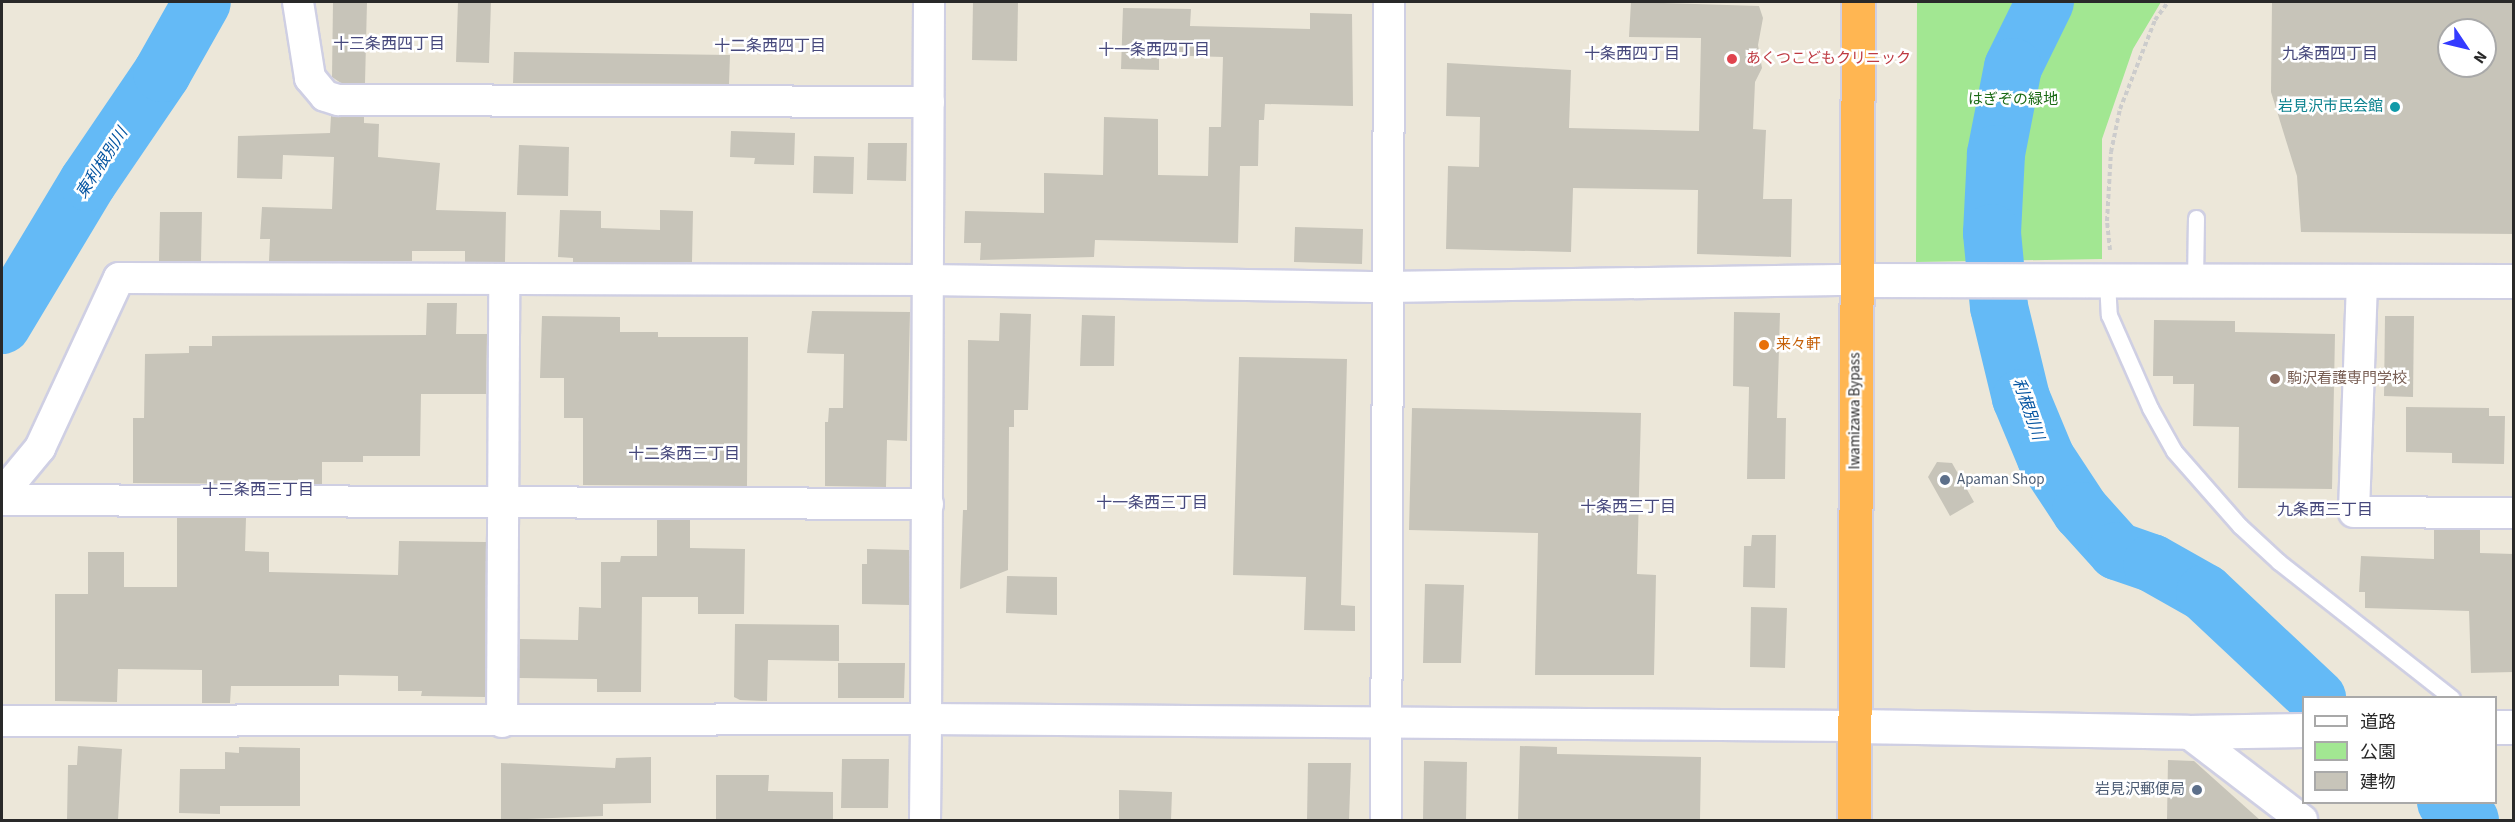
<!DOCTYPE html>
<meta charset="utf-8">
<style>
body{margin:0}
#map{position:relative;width:2515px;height:822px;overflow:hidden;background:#ece7d9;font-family:"Source Sans 3","Noto Sans JP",sans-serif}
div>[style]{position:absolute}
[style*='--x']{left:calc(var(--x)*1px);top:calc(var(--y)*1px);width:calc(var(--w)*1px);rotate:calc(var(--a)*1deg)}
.green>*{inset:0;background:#a2e792}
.river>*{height:58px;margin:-29px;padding:0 29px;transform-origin:29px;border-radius:29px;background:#64baf6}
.building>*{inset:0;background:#c7c4b9}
.path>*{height:4px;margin-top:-2px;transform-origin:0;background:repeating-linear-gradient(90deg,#ccc 0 4.5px,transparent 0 7.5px)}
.roads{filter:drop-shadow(2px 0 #cfcfe3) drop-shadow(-2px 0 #cfcfe3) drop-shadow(0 2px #cfcfe3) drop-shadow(0 -2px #cfcfe3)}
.lane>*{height:15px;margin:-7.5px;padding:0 7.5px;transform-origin:7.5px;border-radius:7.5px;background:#fff}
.street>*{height:30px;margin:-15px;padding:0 15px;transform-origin:15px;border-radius:15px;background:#fff}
.secondary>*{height:33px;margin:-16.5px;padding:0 16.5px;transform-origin:16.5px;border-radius:16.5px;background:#fff}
.highway>*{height:33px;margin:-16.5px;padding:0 16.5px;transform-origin:16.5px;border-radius:16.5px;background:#ffb652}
.dots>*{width:16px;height:16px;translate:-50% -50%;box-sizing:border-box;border:3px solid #fff;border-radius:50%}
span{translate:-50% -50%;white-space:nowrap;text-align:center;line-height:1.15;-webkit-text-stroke:5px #fff;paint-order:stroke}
.health-label{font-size:15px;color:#be3a42}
.left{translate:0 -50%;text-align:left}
.park-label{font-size:15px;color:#1a6a15}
.culture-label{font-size:15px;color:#0d838f}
.right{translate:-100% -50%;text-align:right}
.food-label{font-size:15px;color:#c56008}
.education-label{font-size:15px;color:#785e54}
.street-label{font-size:15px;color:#292929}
.service-label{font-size:15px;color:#4e5e75}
.neighbourhood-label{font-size:16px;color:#46487c}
.water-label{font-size:16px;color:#0454a1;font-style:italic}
.frame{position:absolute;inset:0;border:3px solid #292929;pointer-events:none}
.legend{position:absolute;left:2302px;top:696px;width:195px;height:108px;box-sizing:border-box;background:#fff;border:2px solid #a9a9a9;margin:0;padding:8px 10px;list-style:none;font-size:18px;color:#292929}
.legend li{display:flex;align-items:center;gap:12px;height:30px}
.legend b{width:30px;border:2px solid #a9a9a9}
.north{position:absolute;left:2437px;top:18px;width:60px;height:60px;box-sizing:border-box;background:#fff;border:2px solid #a9a9a9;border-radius:50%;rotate:125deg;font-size:16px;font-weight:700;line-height:24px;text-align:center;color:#292929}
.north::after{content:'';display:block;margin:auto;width:21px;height:27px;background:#343bff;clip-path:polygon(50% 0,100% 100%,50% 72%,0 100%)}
</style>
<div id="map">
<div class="green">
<i style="clip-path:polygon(1917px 2px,2161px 2px,2133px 49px,2102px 139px,2102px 259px,1916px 262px)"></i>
</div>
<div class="river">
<i style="--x:2045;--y:2;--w:72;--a:116.2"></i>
<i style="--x:2013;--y:67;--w:89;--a:101.1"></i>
<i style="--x:1996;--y:154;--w:79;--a:92.9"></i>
<i style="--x:1992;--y:233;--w:74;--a:84.6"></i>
<i style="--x:1999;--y:307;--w:94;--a:76.4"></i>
<i style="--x:2021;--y:398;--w:65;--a:67.4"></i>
<i style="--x:2046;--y:458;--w:64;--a:56.6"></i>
<i style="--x:2081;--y:511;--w:54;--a:48"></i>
<i style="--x:2117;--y:551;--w:37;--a:19"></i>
<i style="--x:2152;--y:563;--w:61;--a:29.5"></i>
<i style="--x:2205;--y:593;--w:154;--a:43.2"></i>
<i style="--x:2;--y:325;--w:167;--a:-59"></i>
<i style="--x:88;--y:182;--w:132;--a:-55.8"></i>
<i style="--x:162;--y:73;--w:81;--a:-60.6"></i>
<i style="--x:2446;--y:802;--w:30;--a:37"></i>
</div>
<div class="building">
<i style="clip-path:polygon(333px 2px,367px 2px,365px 83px,341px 83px,332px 77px)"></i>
<i style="clip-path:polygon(458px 2px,491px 2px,489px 63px,456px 62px)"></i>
<i style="clip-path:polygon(973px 2px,1018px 2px,1017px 61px,972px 60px)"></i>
<i style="clip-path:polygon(1631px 2px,1759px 6px,1763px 18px,1758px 45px,1762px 68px,1755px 82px,1753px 129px,1766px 130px,1763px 199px,1792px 199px,1791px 257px,1697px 254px,1698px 190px,1573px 188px,1571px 252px,1446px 249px,1448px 166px,1479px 167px,1480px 117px,1446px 116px,1447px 63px,1571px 70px,1569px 128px,1699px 131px,1701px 38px,1629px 37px)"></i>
<i style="clip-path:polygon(evenodd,2272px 2px,2514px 2px,2514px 234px,2301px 232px,2297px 176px,2271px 92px,2272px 2px,2449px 30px,2485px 30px,2485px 66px,2449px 66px,2449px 30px)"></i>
<i style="clip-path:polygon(1123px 8px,1191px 9px,1190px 26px,1310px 29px,1310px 13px,1352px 14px,1353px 106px,1265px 104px,1264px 120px,1259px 120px,1258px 166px,1240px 166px,1238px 243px,1095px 240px,1094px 257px,980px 260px,981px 243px,964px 243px,965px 211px,1044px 213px,1044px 173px,1103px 175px,1104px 117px,1158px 119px,1158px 175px,1208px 176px,1209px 127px,1221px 127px,1223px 57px,1159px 55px,1159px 70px,1121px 69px)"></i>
<i style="clip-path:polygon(514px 52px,730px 55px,729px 84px,513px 83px)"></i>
<i style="clip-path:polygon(331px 116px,364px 117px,364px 123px,379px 124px,378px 157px,440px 163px,436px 210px,506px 212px,505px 262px,465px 262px,465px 251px,412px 251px,412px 261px,269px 261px,270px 239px,260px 239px,262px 207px,332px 209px,334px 157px,283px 155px,282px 179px,237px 178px,238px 136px,330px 133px)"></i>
<i style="clip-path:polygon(731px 131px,795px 133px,794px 165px,754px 164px,755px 158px,730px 157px)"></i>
<i style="clip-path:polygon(868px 143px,907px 143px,906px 181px,867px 180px)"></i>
<i style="clip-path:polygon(519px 145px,569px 147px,568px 196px,517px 195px)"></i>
<i style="clip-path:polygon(814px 156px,854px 157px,853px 194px,813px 193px)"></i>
<i style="clip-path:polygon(560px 210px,601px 211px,601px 228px,660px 230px,660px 210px,693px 211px,692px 262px,573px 262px,573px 258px,558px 257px)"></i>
<i style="clip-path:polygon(160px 212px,202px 212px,201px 261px,159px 261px)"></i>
<i style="clip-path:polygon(1295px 227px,1363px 229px,1362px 264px,1294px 262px)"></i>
<i style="clip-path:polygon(427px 303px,457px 303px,456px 334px,487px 334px,486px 394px,421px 394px,420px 456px,363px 456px,363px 462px,322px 462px,322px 484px,133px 483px,133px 418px,144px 418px,145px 354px,189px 353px,189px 346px,212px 346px,212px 336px,426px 335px)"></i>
<i style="clip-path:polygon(812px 311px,910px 312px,907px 441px,887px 440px,886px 487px,825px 486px,825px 422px,828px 422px,829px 408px,843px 408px,844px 354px,807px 353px)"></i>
<i style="clip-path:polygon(1734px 312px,1780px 313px,1777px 418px,1786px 418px,1785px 479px,1747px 479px,1749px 387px,1733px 386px)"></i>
<i style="clip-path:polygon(1000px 313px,1031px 314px,1028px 410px,1014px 410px,1014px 427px,1009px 427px,1008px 570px,960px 589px,963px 510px,967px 510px,968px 340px,999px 341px)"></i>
<i style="clip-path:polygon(1082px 315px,1115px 316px,1114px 366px,1080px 366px)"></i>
<i style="clip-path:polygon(542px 316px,620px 317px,620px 332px,658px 332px,658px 337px,748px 337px,747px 486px,583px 485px,583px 418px,564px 418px,564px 378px,540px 378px)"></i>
<i style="clip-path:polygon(2385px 316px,2414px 316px,2413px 397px,2384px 396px)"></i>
<i style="clip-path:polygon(2154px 320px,2235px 321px,2235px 332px,2335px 334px,2332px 489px,2238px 488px,2239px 427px,2193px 426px,2194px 384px,2173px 384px,2173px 376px,2153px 376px)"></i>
<i style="clip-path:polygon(1239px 357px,1347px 359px,1341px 605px,1355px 606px,1355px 631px,1304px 630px,1306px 577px,1233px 575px)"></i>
<i style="clip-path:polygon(2406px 407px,2489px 408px,2489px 416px,2505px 416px,2504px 464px,2452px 463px,2452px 453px,2406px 452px)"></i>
<i style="clip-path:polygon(1412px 408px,1641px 413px,1637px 574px,1656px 575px,1654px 675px,1535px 675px,1538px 533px,1409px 530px)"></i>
<i style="clip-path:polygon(1937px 462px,1952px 463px,1974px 502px,1950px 516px,1928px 477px)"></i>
<i style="clip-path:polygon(177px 518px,246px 518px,245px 551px,269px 552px,269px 572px,398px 575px,399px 541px,486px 542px,485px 697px,421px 696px,422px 691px,398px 691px,398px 676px,339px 675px,339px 686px,231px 686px,230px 703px,202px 703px,202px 670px,118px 669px,117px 702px,55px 701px,55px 594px,88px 594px,88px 552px,124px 552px,124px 587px,177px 587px)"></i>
<i style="clip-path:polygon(657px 520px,690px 520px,690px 548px,745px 549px,744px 614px,698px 614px,698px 597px,642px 597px,641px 692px,597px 692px,597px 679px,519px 678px,520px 639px,578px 640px,579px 607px,601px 608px,601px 562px,620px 562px,621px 556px,657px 556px)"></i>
<i style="clip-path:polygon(2434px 530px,2480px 530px,2480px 553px,2514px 554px,2514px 672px,2471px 673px,2469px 611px,2365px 608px,2365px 592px,2359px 592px,2361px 556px,2434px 559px)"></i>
<i style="clip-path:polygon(1752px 535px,1776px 535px,1775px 588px,1743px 587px,1744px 546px,1751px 546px)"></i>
<i style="clip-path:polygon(867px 549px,909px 550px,909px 605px,862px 604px,862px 564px,867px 564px)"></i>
<i style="clip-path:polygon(1007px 576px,1057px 577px,1057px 615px,1006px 613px)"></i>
<i style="clip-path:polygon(1425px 584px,1464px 585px,1461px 663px,1423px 663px)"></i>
<i style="clip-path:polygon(1751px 607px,1787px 608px,1785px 668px,1750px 667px)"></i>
<i style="clip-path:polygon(735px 624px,839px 625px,839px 661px,768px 660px,767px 701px,740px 700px,734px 697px)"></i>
<i style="clip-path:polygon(838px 663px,905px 663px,904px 698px,838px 698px)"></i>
<i style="clip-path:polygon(78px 746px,122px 749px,118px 820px,67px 820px,68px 765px,77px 765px)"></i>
<i style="clip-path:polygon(1520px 746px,1557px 747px,1557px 754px,1701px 757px,1700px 820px,1518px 820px)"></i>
<i style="clip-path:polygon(239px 747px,300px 748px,300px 806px,220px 806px,220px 814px,179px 813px,180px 769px,225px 769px,225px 752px,239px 753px)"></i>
<i style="clip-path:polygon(651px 757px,651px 803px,603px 804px,603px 816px,501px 820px,501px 763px,615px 768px,616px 758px)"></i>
<i style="clip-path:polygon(842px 759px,889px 759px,888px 808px,841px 808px)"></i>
<i style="clip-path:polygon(2168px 760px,2194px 761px,2260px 820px,2167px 820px)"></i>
<i style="clip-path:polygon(1424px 761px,1467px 762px,1466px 820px,1423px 820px)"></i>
<i style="clip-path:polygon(1308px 763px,1351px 763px,1349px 820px,1307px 820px)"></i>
<i style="clip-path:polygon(716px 775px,769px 775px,768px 791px,833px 792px,833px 820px,716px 820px)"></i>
<i style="clip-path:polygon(1119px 790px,1172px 792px,1171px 820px,1119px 820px)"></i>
</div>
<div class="path">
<i style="--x:2110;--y:250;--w:29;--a:-96"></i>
<i style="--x:2107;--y:221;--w:69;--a:-86.7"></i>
<i style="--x:2111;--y:152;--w:44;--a:-78.2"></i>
<i style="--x:2120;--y:109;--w:96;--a:-68.5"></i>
<i style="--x:2155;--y:20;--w:22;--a:-54"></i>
</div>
<div class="roads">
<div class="lane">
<i style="--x:2107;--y:281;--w:34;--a:87"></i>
<i style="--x:2109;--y:315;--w:102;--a:66.2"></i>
<i style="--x:2150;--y:408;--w:49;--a:60.8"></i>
<i style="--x:2174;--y:451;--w:100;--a:48.7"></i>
<i style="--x:2240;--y:526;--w:53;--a:42.7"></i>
<i style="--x:2279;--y:562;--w:220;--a:38.2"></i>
<i style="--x:2195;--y:281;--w:63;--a:-89.1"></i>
</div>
<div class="street">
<i style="--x:298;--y:2;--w:77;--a:81"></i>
<i style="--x:310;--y:78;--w:23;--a:50"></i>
<i style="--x:325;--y:96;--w:14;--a:17"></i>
<i style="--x:338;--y:100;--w:591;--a:0.19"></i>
<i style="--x:2362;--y:282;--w:230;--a:92"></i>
<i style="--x:2354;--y:512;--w:160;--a:0.4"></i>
<i style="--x:2;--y:494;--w:60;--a:-50.4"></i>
<i style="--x:40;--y:448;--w:187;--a:-65.1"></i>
<i style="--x:119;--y:278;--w:808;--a:0.14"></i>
<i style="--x:927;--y:280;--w:460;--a:0.9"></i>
<i style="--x:1387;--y:287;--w:467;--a:-0.9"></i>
<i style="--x:2;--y:500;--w:926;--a:0.25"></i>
<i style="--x:2;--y:721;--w:924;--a:-0.12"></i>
<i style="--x:926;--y:719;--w:717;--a:-89.76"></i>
<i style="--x:502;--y:722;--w:441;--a:-89.7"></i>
<i style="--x:2187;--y:732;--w:145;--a:37.4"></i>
<i style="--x:925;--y:820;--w:101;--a:-89.4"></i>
<i style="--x:926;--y:719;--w:928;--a:0.43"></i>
<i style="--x:1386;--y:820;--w:818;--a:-89.79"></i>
</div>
<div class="secondary">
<i style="--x:1854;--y:280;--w:660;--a:0.09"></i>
<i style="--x:1854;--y:726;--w:333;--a:1"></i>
<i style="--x:2187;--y:732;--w:117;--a:-1"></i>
<i style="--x:2496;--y:727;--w:18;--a:0"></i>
</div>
<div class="highway">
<i style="--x:1854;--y:820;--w:818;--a:-89.72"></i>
</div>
</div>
<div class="dots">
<i style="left:1732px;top:59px;background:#e0444e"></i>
<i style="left:2395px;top:107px;background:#0f9aa8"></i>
<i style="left:1764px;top:345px;background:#e8710a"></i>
<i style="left:2275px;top:379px;background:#8d6e63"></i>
<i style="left:1945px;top:480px;background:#5c6f8a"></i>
<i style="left:2197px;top:790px;background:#5c6f8a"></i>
</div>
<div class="health-label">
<span class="left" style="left:1746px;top:59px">あくつこどもクリニック</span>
</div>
<div class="park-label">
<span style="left:2013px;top:100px">はぎぞの緑地</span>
</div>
<div class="culture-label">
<span class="right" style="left:2383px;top:107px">岩見沢市民会館</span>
</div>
<div class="food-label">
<span class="left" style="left:1776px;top:345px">来々軒</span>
</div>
<div class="education-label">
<span class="left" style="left:2287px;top:379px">駒沢看護専門学校</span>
</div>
<div class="street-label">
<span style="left:1855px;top:411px;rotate:-90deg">Iwamizawa Bypass</span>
</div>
<div class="service-label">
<span class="left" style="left:1957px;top:480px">Apaman Shop</span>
<span class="right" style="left:2185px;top:790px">岩見沢郵便局</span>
</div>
<div class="neighbourhood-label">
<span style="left:389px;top:44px">十三条西四丁目</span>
<span style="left:770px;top:46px">十二条西四丁目</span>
<span style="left:1154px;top:50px">十一条西四丁目</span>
<span style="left:1632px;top:54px">十条西四丁目</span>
<span style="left:2330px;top:54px">九条西四丁目</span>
<span style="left:684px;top:454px">十二条西三丁目</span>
<span style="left:258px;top:490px">十三条西三丁目</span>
<span style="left:1152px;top:503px">十一条西三丁目</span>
<span style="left:1628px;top:507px">十条西三丁目</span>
<span style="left:2325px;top:510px">九条西三丁目</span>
</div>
<div class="water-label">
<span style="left:102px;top:163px;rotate:-57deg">東利根別川</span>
<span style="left:2028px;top:409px;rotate:71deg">利根別川</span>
</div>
<div class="frame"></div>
<ul class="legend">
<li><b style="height:8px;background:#fff"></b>道路</li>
<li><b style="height:16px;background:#a2e792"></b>公園</li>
<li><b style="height:16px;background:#c7c4b9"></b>建物</li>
</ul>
<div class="north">N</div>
</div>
